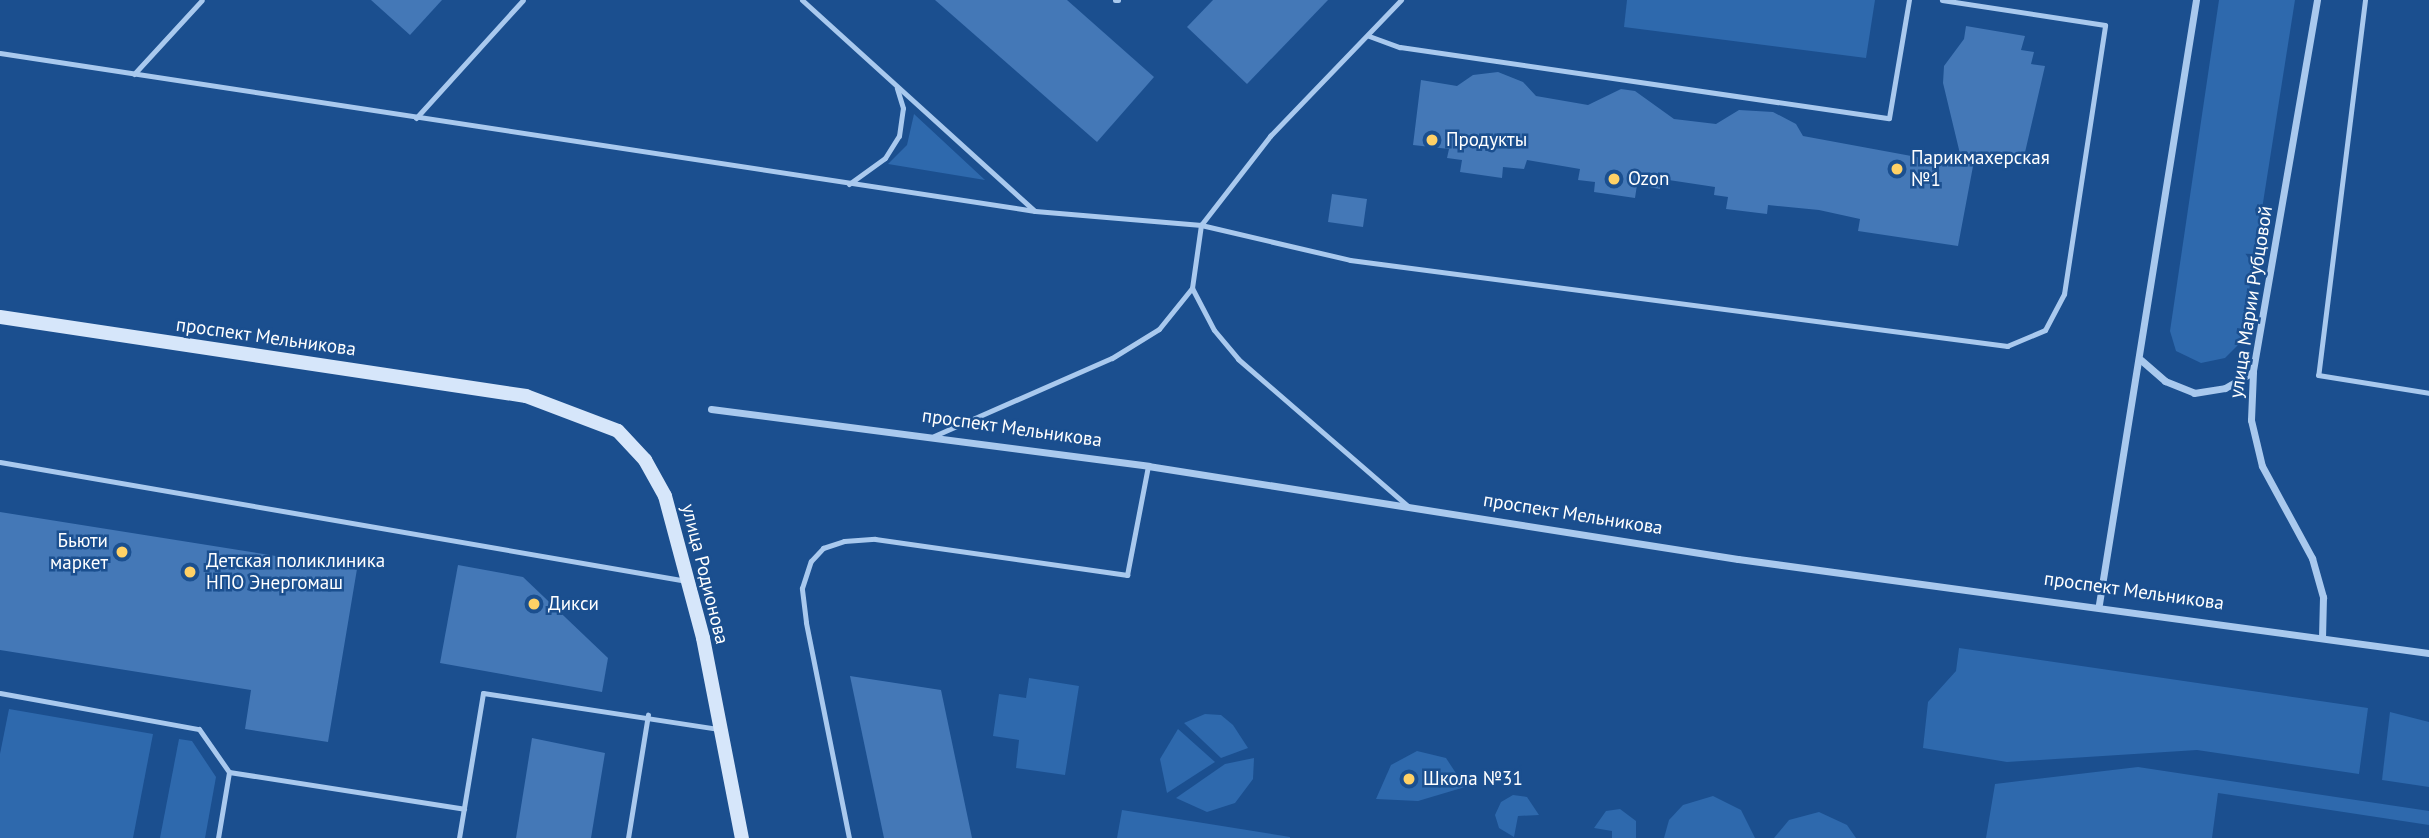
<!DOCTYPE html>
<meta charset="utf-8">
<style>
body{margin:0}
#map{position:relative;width:2429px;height:838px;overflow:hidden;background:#1b4f8f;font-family:"PT Sans",sans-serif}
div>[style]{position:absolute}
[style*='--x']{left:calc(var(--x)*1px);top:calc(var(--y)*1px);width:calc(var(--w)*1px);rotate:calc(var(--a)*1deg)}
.green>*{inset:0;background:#2e69ad}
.building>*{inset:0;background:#4478b7}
.lane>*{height:5px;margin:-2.5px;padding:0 2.5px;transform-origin:2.5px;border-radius:2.5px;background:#a9c9ee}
.street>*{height:7px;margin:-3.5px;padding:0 3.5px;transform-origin:3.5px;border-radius:3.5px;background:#a9c9ee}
.secondary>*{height:14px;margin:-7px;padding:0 7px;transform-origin:7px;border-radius:7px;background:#d6e6fa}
.dots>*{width:19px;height:19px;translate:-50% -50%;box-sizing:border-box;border:4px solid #1b4f8f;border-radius:50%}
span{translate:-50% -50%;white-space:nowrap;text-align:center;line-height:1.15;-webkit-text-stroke:5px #1b4f8f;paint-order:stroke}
.poi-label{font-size:19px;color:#fff}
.left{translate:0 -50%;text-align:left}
.right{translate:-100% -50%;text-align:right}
.street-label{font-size:19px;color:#fff}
</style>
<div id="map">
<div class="green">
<i style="clip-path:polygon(1627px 0,1875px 0,1866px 58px,1624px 27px)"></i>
<i style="clip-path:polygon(2219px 0,2295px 0,2241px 342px,2225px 358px,2201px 363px,2176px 351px,2170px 331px)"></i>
<i style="clip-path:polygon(914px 114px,985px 180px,888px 164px,907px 145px)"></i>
<i style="clip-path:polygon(1959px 648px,2368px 708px,2359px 774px,2197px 750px,2007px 762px,1923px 748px,1928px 702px,1956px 671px)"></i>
<i style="clip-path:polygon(1029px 678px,1079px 686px,1065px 775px,1016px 768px,1019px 740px,993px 736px,999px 694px,1026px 698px)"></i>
<i style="clip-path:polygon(9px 709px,153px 734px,133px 838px,0 838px,0 754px)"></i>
<i style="clip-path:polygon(2390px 712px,2429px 722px,2429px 787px,2382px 780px)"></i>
<i style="clip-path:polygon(1205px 714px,1221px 715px,1233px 725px,1248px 748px,1221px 758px,1184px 723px)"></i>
<i style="clip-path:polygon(1178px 729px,1215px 762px,1167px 793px,1160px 759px)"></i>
<i style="clip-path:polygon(179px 739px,192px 741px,216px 777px,205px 838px,160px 838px)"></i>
<i style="clip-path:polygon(1417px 751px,1446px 758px,1465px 787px,1418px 801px,1376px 799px,1391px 765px)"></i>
<i style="clip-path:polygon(1254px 758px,1253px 779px,1235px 803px,1207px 812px,1176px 798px,1225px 764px)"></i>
<i style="clip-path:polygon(2138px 767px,2429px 811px,2429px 825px,2218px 793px,2212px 838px,1986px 838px,1995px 784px)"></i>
<i style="clip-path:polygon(1513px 795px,1527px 797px,1539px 815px,1518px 816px,1514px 837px,1499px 828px,1495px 815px,1501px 802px)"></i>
<i style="clip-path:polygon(1713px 796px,1741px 810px,1755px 838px,1664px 838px,1669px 820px,1683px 805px)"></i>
<i style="clip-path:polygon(1620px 809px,1636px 821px,1636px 838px,1612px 838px,1612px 831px,1594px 828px,1606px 811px)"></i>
<i style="clip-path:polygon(1122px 810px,1290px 837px,1290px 838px,1117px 838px)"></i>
<i style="clip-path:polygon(1819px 812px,1847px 825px,1856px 838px,1774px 838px,1789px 820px)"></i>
</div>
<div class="building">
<i style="clip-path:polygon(371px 0,442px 0,410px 35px)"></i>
<i style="clip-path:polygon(935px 0,1067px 0,1154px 77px,1097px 142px)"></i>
<i style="clip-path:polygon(1213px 0,1328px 0,1247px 84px,1187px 27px)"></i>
<i style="clip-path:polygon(1966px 26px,2025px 36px,2021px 50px,2034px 52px,2031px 64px,2045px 66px,2023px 161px,1961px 158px,1943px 83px,1944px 66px,1964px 39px)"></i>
<i style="clip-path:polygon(1498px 72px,1523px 82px,1536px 96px,1588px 105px,1621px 89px,1635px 91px,1674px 119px,1716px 124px,1739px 110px,1773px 112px,1796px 124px,1803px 136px,1933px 160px,1934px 154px,1974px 161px,1958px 246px,1858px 231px,1860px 219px,1819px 210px,1768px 205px,1767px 214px,1726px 209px,1728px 197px,1714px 195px,1715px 187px,1662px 179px,1660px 189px,1637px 185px,1635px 198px,1594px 192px,1595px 182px,1578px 180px,1580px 169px,1527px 160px,1524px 169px,1503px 167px,1502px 178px,1460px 172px,1462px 160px,1447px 158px,1449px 149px,1413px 145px,1421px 80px,1457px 86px,1473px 75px)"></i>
<i style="clip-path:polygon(1332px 194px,1367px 199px,1363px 227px,1328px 222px)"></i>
<i style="clip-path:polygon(0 512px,357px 569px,328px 742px,245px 729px,251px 690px,0 650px)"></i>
<i style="clip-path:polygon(458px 565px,523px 577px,608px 658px,602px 692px,440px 663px)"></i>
<i style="clip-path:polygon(850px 676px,941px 690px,972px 838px,884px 838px)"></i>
<i style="clip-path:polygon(532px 738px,605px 753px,591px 838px,516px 838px)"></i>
</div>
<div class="lane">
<i style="--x:802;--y:0;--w:314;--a:42.2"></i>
<i style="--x:1115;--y:0;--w:3;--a:0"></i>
<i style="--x:2365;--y:0;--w:378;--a:97.1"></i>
<i style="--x:2318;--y:375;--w:112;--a:9.2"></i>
<i style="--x:1369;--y:36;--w:33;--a:20"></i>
<i style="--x:1400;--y:47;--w:494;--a:8.3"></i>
<i style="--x:1889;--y:118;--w:120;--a:-80.4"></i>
<i style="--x:0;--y:53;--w:1047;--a:8.68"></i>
<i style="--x:1035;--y:211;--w:167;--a:4.8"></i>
<i style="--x:1201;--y:225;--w:153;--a:13.2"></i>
<i style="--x:1350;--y:260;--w:663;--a:7.46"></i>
<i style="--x:2007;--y:346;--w:41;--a:-22.8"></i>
<i style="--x:2045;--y:330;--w:41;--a:-62.2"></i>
<i style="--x:2064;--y:294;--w:272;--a:-81.3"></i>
<i style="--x:2105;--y:25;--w:165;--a:-171.3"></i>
<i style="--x:134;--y:74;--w:100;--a:-47.4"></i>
<i style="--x:416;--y:118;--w:159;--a:-47.8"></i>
<i style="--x:849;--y:184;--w:44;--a:-35.8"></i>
<i style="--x:885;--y:158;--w:26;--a:-58"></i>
<i style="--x:899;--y:136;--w:28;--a:-82"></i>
<i style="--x:903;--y:108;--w:21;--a:-107"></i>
<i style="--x:1192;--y:288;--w:47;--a:62.4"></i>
<i style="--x:1214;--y:330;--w:38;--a:50"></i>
<i style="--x:1238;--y:359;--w:226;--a:40.9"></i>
<i style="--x:934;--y:436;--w:194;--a:-23.7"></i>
<i style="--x:1112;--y:358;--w:55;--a:-31.7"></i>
<i style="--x:1159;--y:329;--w:53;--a:-51.2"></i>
<i style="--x:1192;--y:288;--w:64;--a:-81.9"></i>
<i style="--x:1201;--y:225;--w:113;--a:-52.2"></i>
<i style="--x:1270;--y:136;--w:189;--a:-46.1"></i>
<i style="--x:0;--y:462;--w:697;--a:9.83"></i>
<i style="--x:0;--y:693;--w:202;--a:10.3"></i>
<i style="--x:199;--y:729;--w:52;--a:55.1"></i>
<i style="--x:229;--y:772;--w:238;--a:8.9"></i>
<i style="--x:218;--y:838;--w:67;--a:-80.5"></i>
<i style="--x:459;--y:838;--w:147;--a:-80.6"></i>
<i style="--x:483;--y:693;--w:239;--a:8.7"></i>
<i style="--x:628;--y:838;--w:125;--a:-80.8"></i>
<i style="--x:849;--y:838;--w:220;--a:-101.3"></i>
<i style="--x:806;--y:622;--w:34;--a:-97"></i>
<i style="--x:802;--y:588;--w:28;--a:-72"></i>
<i style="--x:811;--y:561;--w:18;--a:-47"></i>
<i style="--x:823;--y:548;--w:22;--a:-18"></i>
<i style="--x:844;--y:541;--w:31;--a:-4"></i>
<i style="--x:875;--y:539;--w:255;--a:8.1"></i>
<i style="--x:1127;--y:575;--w:111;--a:-79.1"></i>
</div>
<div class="street">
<i style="--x:2317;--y:0;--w:377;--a:99.8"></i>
<i style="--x:2253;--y:372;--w:48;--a:92.4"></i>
<i style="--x:2251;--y:420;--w:47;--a:76.6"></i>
<i style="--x:2262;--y:466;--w:105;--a:61.5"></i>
<i style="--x:2312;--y:558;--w:41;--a:74.2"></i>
<i style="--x:2323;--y:597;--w:41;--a:91.4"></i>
<i style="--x:2141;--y:360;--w:32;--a:41"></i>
<i style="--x:2165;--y:381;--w:31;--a:22"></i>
<i style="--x:2194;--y:393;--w:31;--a:-9"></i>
<i style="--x:2225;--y:388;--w:32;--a:-30"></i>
<i style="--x:711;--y:409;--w:441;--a:7.4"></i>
<i style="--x:1148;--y:466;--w:597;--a:8.96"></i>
<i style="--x:1738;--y:559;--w:697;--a:7.75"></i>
<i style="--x:2099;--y:604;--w:612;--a:-80.88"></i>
</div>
<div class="secondary">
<i style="--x:0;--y:317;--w:532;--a:8.54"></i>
<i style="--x:526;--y:396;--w:98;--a:20.8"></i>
<i style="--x:618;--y:431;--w:40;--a:47"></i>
<i style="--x:645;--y:460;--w:41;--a:60.9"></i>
<i style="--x:665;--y:496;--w:147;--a:75"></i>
<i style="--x:703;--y:638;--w:204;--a:79"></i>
</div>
<div class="dots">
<i style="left:1432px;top:140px;background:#ffd166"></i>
<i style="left:1897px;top:169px;background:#ffd166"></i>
<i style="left:1614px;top:179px;background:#ffd166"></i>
<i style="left:122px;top:552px;background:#ffd166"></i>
<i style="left:190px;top:572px;background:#ffd166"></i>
<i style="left:534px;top:604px;background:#ffd166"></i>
<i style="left:1409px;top:779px;background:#ffd166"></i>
</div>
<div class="poi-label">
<span class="left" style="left:1446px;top:140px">Продукты</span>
<span class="left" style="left:1911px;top:169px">Парикмахерская<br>№1</span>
<span class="left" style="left:1628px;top:179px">Ozon</span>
<span class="right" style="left:108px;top:552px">Бьюти<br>маркет</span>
<span class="left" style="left:206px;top:572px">Детская поликлиника<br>НПО Энергомаш</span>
<span class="left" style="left:548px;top:604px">Дикси</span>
<span class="left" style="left:1423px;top:779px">Школа №31</span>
</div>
<div class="street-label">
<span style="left:2251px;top:302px;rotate:-81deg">улица Марии Рубцовой</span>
<span style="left:266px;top:337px;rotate:8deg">проспект Мельникова</span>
<span style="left:1012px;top:428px;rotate:8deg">проспект Мельникова</span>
<span style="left:1573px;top:514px;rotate:9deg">проспект Мельникова</span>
<span style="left:705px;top:574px;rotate:76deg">улица Родионова</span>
<span style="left:2134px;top:591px;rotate:8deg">проспект Мельникова</span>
</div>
</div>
